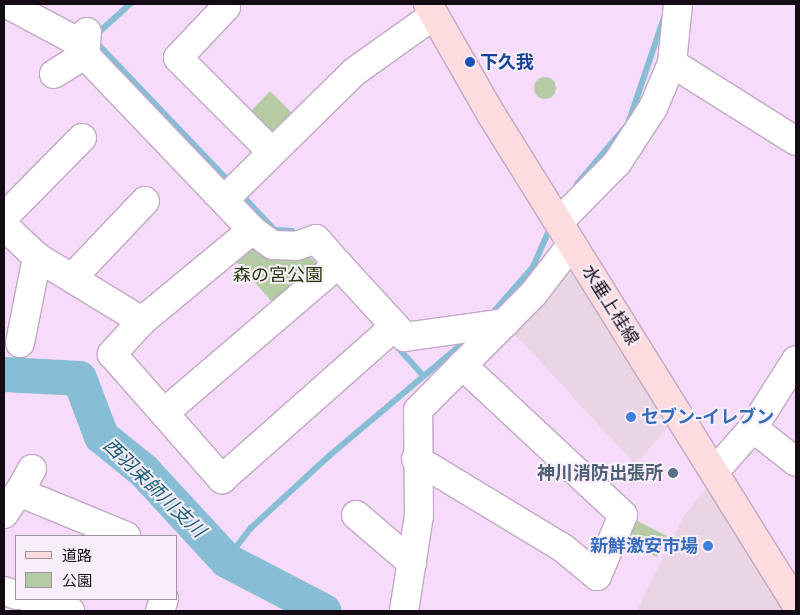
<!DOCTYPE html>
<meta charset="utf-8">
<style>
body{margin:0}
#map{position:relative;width:800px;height:615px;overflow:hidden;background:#f6dbfa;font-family:Figtree,"Noto Sans JP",sans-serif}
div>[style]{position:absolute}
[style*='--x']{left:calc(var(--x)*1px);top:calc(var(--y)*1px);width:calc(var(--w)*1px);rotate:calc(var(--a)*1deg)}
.commercial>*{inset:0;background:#e9d5e4}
.green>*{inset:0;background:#b5cba4}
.round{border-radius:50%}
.stream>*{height:5.5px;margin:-2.75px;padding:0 2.75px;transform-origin:2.75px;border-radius:2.75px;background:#88bdd6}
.river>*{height:35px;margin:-17.5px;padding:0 17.5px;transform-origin:17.5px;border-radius:17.5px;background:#88bdd6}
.roads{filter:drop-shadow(1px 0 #c1a8c5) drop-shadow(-1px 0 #c1a8c5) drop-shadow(0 1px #c1a8c5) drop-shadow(0 -1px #c1a8c5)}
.minor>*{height:28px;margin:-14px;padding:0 14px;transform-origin:14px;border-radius:14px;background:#fff}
.major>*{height:28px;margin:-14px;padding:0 14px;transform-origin:14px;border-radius:14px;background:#fddce0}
.dots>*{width:14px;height:14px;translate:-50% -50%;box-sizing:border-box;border:2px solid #f9effb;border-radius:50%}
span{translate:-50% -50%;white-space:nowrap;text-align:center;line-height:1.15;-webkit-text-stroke:4px #f9effb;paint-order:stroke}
.transit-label{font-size:18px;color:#164399;font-weight:700}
.left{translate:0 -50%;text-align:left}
.park-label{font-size:18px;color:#1e3403}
.street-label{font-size:18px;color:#140b15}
.shop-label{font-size:18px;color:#366cbe;font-weight:700}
.right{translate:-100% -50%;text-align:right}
.service-label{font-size:18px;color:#4e5e75;font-weight:700}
.water-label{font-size:19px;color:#1c5e78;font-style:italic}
.frame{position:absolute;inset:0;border:5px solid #140b15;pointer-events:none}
.legend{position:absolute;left:15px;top:535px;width:162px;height:65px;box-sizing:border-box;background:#f9effb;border:1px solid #9d949f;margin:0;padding:6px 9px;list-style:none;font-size:15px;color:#140b15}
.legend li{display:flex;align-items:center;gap:10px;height:25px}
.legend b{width:25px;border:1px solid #9d949f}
</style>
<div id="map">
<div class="commercial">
<i style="clip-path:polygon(565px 274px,580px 275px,671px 424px,635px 464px,513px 332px)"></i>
<i style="clip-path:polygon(709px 484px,788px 611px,637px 611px,682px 519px)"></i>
</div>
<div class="green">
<i class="round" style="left:534px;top:77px;width:22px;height:22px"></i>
<i style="clip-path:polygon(270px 91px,294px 115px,278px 132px,265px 131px,248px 114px)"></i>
<i style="clip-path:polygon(249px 239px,302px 249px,319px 266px,276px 306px,230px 255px)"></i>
<i style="clip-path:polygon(632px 518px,667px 536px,657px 557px,622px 541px)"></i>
</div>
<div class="stream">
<i style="--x:131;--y:4;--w:42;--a:137.9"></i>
<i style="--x:100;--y:32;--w:12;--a:99"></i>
<i style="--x:98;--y:44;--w:192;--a:46.3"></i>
<i style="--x:577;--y:184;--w:79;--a:-49.6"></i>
<i style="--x:628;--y:124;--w:118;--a:-71.3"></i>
<i style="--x:241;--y:194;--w:50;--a:46.6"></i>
<i style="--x:275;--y:230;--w:17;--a:3"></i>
<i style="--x:292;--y:231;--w:8;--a:45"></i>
<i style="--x:490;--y:316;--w:65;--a:-48.7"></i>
<i style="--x:533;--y:267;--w:45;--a:-66.3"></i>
<i style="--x:395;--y:344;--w:43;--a:47.8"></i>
<i style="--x:226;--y:560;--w:41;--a:-52"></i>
<i style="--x:251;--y:528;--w:106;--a:-42.7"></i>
<i style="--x:329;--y:456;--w:182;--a:-40.1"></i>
</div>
<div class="river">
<i style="--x:4;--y:374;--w:75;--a:3.1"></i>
<i style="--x:79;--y:378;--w:62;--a:69.2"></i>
<i style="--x:101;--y:436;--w:55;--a:39.1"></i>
<i style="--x:144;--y:471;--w:121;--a:47.3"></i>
<i style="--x:226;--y:560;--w:110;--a:27.5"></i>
</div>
<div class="roads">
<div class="minor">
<i style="--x:7;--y:4;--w:89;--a:28"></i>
<i style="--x:223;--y:4;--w:4;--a:45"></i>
<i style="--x:226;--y:7;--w:70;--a:133.3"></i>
<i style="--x:178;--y:58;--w:132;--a:45"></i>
<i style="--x:87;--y:32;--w:23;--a:95"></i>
<i style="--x:85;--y:55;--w:242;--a:46.3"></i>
<i style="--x:252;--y:230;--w:26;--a:36"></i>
<i style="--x:273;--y:245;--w:23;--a:2"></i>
<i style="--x:296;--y:246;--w:21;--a:-19"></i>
<i style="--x:316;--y:239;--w:33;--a:49"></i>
<i style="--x:672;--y:63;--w:146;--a:32.2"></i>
<i style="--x:54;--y:74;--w:36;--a:-32"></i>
<i style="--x:226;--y:198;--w:180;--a:-44.5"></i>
<i style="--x:354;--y:72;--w:98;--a:-35.5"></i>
<i style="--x:4;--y:217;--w:111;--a:-45.4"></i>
<i style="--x:559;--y:222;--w:83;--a:-45.5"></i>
<i style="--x:617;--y:163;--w:66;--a:-56.8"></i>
<i style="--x:653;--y:108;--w:49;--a:-67.1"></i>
<i style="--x:672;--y:63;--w:59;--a:-84.2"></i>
<i style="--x:4;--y:226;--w:45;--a:43.2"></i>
<i style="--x:37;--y:257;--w:123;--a:31.4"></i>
<i style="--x:252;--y:230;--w:143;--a:140.4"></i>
<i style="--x:142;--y:321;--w:45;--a:132.3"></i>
<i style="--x:112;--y:354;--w:167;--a:48.7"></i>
<i style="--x:222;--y:479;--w:231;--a:-41.5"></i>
<i style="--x:72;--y:278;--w:106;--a:-46.5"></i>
<i style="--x:20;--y:343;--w:88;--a:-78.8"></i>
<i style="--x:165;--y:412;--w:228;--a:-40.5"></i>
<i style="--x:338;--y:264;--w:99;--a:47.5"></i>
<i style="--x:405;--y:337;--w:101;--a:-8"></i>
<i style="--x:753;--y:428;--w:55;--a:38.3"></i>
<i style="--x:416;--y:459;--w:172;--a:31.2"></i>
<i style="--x:563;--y:548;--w:44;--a:39.5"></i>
<i style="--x:597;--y:576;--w:66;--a:-66.9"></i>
<i style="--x:623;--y:515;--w:220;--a:-137"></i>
<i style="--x:32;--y:469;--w:26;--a:119"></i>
<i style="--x:19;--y:492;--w:116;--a:22.4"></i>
<i style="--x:715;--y:471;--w:57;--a:-48.5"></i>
<i style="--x:753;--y:428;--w:80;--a:-57.7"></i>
<i style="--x:4;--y:514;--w:27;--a:-56"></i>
<i style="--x:356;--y:515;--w:74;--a:40.6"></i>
<i style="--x:4;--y:591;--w:13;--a:18"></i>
<i style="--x:30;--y:599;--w:42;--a:16.7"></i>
<i style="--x:160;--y:611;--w:13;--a:-72"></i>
<i style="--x:404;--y:611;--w:97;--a:-81.1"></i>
<i style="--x:419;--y:515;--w:105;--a:-90.5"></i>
<i style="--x:418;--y:410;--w:165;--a:-45.2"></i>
<i style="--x:534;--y:293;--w:62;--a:-52.2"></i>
</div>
<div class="major">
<i style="--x:428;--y:4;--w:127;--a:60.2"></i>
<i style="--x:491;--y:114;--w:577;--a:58.1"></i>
</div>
</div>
<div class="dots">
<i style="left:470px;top:62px;background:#1a4fb4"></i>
<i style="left:631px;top:417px;background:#3f7fe0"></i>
<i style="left:673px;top:473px;background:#5c6f8a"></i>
<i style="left:708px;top:546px;background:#3f7fe0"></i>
</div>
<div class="transit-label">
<span class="left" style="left:480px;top:62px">下久我</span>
</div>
<div class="park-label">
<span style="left:278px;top:275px">森の宮公園</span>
</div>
<div class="street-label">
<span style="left:610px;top:305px;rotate:58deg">水垂上桂線</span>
</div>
<div class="shop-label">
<span class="left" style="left:641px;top:417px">セブン-イレブン</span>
<span class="right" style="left:698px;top:546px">新鮮激安市場</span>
</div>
<div class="service-label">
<span class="right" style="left:663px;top:473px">神川消防出張所</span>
</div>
<div class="water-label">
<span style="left:154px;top:488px;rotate:44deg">西羽束師川支川</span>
</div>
<div class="frame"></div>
<ul class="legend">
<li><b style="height:6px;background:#fddce0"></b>道路</li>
<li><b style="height:14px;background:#b5cba4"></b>公園</li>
</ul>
</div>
